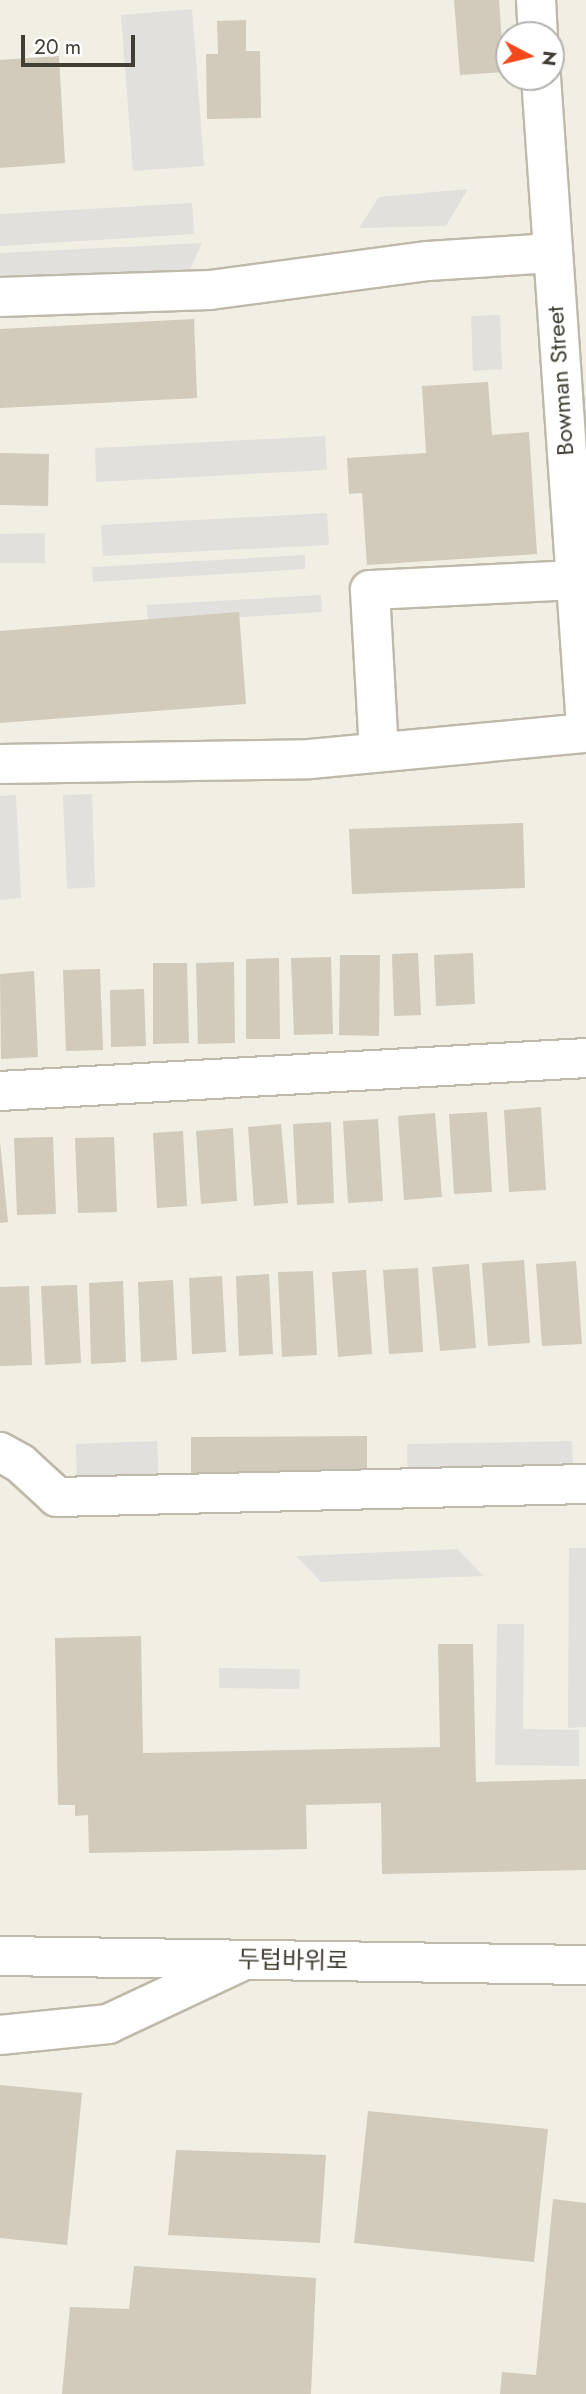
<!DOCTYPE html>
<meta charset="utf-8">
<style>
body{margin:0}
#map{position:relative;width:586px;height:2394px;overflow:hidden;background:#f1eee4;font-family:Jost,"Noto Sans KR",sans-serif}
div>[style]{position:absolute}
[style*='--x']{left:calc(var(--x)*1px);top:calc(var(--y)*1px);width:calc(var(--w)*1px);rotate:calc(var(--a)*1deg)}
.parking>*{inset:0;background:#e2e0dd}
.building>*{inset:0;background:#d2caba}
.roads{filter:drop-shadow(2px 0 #bfb9aa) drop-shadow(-2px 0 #bfb9aa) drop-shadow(0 2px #bfb9aa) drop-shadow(0 -2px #bfb9aa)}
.minor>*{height:38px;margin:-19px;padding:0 19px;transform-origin:19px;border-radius:19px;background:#fff}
span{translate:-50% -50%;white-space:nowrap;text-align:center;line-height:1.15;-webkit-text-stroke:7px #fff;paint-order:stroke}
.street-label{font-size:24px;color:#433e34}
.north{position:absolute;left:495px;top:21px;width:70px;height:70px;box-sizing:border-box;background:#fff;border:2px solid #b4b2ae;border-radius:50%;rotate:97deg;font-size:19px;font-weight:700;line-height:28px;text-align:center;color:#433e34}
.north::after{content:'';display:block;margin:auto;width:24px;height:32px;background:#f1491c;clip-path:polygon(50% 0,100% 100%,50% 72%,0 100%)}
.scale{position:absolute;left:21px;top:35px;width:114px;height:32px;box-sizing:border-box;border:4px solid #433e34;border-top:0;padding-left:9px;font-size:21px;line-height:24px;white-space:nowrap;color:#433e34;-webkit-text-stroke:5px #fff;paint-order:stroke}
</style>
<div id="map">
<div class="parking">
<i style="clip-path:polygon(192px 9px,204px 166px,133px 171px,121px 15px)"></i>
<i style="clip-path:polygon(468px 189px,446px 226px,359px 228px,379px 197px)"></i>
<i style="clip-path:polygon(192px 203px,194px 234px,0 246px,0 214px)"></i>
<i style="clip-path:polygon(202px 243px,187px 276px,0 282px,0 253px)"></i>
<i style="clip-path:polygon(500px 315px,502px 369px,473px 371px,471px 316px)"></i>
<i style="clip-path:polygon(325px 436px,327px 470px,96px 482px,95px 448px)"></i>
<i style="clip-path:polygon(327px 513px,329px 545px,103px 556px,101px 525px)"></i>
<i style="clip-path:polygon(45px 533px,45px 563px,0 563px,0 534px)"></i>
<i style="clip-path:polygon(305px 555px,305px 569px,93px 582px,92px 567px)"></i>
<i style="clip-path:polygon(321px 595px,322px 612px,148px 623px,147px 605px)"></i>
<i style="clip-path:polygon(92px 794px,95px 887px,67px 889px,63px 795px)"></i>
<i style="clip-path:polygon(16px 795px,21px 898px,0 900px,0 796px)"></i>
<i style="clip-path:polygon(157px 1441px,159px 1485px,77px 1489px,76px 1444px)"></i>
<i style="clip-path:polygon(572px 1441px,573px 1474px,408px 1478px,407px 1444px)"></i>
<i style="clip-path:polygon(569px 1548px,586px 1548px,586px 1727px,568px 1728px)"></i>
<i style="clip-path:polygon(458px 1549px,483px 1576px,321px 1582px,296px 1556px)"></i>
<i style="clip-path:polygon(497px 1624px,524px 1624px,523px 1729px,579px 1730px,579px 1766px,495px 1765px)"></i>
<i style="clip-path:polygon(219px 1668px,300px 1669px,299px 1689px,219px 1688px)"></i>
</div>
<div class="building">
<i style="clip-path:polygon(454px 0,499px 0,504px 72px,460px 75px)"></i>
<i style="clip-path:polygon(246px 20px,246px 51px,260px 51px,261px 118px,207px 119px,206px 54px,218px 54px,217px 21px)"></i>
<i style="clip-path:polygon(59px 56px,65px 163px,0 168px,0 60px)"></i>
<i style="clip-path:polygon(194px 319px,197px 398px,0 408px,0 329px)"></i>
<i style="clip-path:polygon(488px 382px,492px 435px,529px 432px,537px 554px,367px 565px,362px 493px,349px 494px,347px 458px,426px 453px,422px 386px)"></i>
<i style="clip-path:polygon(0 453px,49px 454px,48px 506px,0 505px)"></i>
<i style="clip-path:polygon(239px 612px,246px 704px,0 723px,0 631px)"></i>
<i style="clip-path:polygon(523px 823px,525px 888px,352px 894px,349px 829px)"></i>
<i style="clip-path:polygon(418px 953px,421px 1015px,394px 1016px,392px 954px)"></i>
<i style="clip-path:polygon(473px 953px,475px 1004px,436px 1006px,434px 955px)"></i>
<i style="clip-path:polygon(340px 955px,380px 955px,379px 1036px,339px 1035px)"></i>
<i style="clip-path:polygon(331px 957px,333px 1034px,294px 1035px,291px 958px)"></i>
<i style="clip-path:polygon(279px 958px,280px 1039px,246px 1039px,246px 959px)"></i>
<i style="clip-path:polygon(234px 962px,235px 1043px,198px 1044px,196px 963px)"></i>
<i style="clip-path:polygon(153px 963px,187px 963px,189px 1043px,153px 1044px)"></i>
<i style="clip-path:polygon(100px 969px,103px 1050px,66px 1051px,63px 970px)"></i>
<i style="clip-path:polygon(34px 971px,38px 1057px,1px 1059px,0 974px)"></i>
<i style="clip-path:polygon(144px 989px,146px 1046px,111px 1047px,110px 990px)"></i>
<i style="clip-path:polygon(541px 1107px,546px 1190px,509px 1192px,504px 1110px)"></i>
<i style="clip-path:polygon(487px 1112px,492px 1192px,454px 1194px,449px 1114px)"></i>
<i style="clip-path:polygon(435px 1113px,442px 1197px,404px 1200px,398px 1116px)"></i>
<i style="clip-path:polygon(378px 1119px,383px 1201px,348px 1203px,343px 1121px)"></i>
<i style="clip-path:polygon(331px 1122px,334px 1203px,297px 1205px,293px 1124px)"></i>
<i style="clip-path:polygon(281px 1124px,288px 1203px,254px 1206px,248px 1127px)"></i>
<i style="clip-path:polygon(233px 1128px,237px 1201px,201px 1204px,196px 1131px)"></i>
<i style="clip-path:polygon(183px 1131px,187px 1206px,157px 1208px,153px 1133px)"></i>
<i style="clip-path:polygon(53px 1137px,56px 1214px,17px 1215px,14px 1138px)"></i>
<i style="clip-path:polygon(114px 1137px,117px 1212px,78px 1213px,75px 1138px)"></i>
<i style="clip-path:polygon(0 1142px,8px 1222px,0 1223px)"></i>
<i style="clip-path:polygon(524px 1260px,530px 1343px,488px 1346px,482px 1263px)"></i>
<i style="clip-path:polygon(576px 1261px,582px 1344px,542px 1346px,536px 1264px)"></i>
<i style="clip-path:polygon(469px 1264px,476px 1348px,440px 1351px,432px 1267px)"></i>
<i style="clip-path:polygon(418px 1268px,423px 1352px,389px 1354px,383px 1270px)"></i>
<i style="clip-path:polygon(366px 1270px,372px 1354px,338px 1357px,332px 1272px)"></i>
<i style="clip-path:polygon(313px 1271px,317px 1355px,282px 1357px,278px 1272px)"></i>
<i style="clip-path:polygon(269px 1274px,273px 1354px,239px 1356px,236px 1276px)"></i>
<i style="clip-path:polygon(222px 1276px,226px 1352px,192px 1354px,189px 1278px)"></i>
<i style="clip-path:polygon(173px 1280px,177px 1360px,141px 1362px,138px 1282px)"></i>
<i style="clip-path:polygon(123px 1281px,126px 1362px,91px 1364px,89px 1283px)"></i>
<i style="clip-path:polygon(77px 1285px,81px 1363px,45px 1365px,41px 1286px)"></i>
<i style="clip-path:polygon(29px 1286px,32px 1365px,0 1366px,0 1287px)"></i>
<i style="clip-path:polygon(367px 1436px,367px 1476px,191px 1477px,191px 1437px)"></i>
<i style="clip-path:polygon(141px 1636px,143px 1753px,440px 1747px,438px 1644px,473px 1644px,476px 1782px,586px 1779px,586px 1870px,382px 1874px,381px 1803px,306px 1805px,307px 1849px,89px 1853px,88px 1815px,75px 1816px,75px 1805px,58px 1805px,55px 1638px)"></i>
<i style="clip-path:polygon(0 2085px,82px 2093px,67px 2245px,0 2238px)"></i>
<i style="clip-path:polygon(368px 2111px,548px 2129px,534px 2262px,354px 2243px)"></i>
<i style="clip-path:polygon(176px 2150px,326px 2155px,320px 2243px,168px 2235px)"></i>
<i style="clip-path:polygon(553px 2199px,586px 2203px,586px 2394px,500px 2394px,502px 2372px,536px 2375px)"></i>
<i style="clip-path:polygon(134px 2266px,316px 2278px,311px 2394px,62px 2394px,70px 2307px,129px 2309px)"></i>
</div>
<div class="roads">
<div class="minor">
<i style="--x:536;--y:0;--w:35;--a:87"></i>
<i style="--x:541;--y:77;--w:652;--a:86.04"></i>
<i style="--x:0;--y:297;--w:210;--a:-1.9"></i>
<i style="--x:210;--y:290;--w:220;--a:-7.6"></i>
<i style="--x:428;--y:261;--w:124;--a:-3.7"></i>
<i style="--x:379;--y:752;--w:162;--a:-93.2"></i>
<i style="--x:370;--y:590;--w:202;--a:-2.8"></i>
<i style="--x:0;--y:764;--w:310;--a:-0.9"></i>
<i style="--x:310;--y:759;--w:277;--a:-5.4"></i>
<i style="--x:0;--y:1091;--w:587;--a:-3.22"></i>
<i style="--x:0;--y:1452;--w:23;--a:29"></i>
<i style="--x:20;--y:1463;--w:50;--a:42.6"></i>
<i style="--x:57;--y:1497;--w:529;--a:-1.41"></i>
<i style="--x:0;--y:1956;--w:586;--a:0.88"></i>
<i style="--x:0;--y:2035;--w:109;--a:-5.8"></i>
<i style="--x:108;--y:2024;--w:144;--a:-25.1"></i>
</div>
</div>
<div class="street-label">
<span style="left:560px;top:381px;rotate:-94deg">Bowman Street</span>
<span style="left:293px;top:1960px;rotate:1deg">두텁바위로</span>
</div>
<div class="north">N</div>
<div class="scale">20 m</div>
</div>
